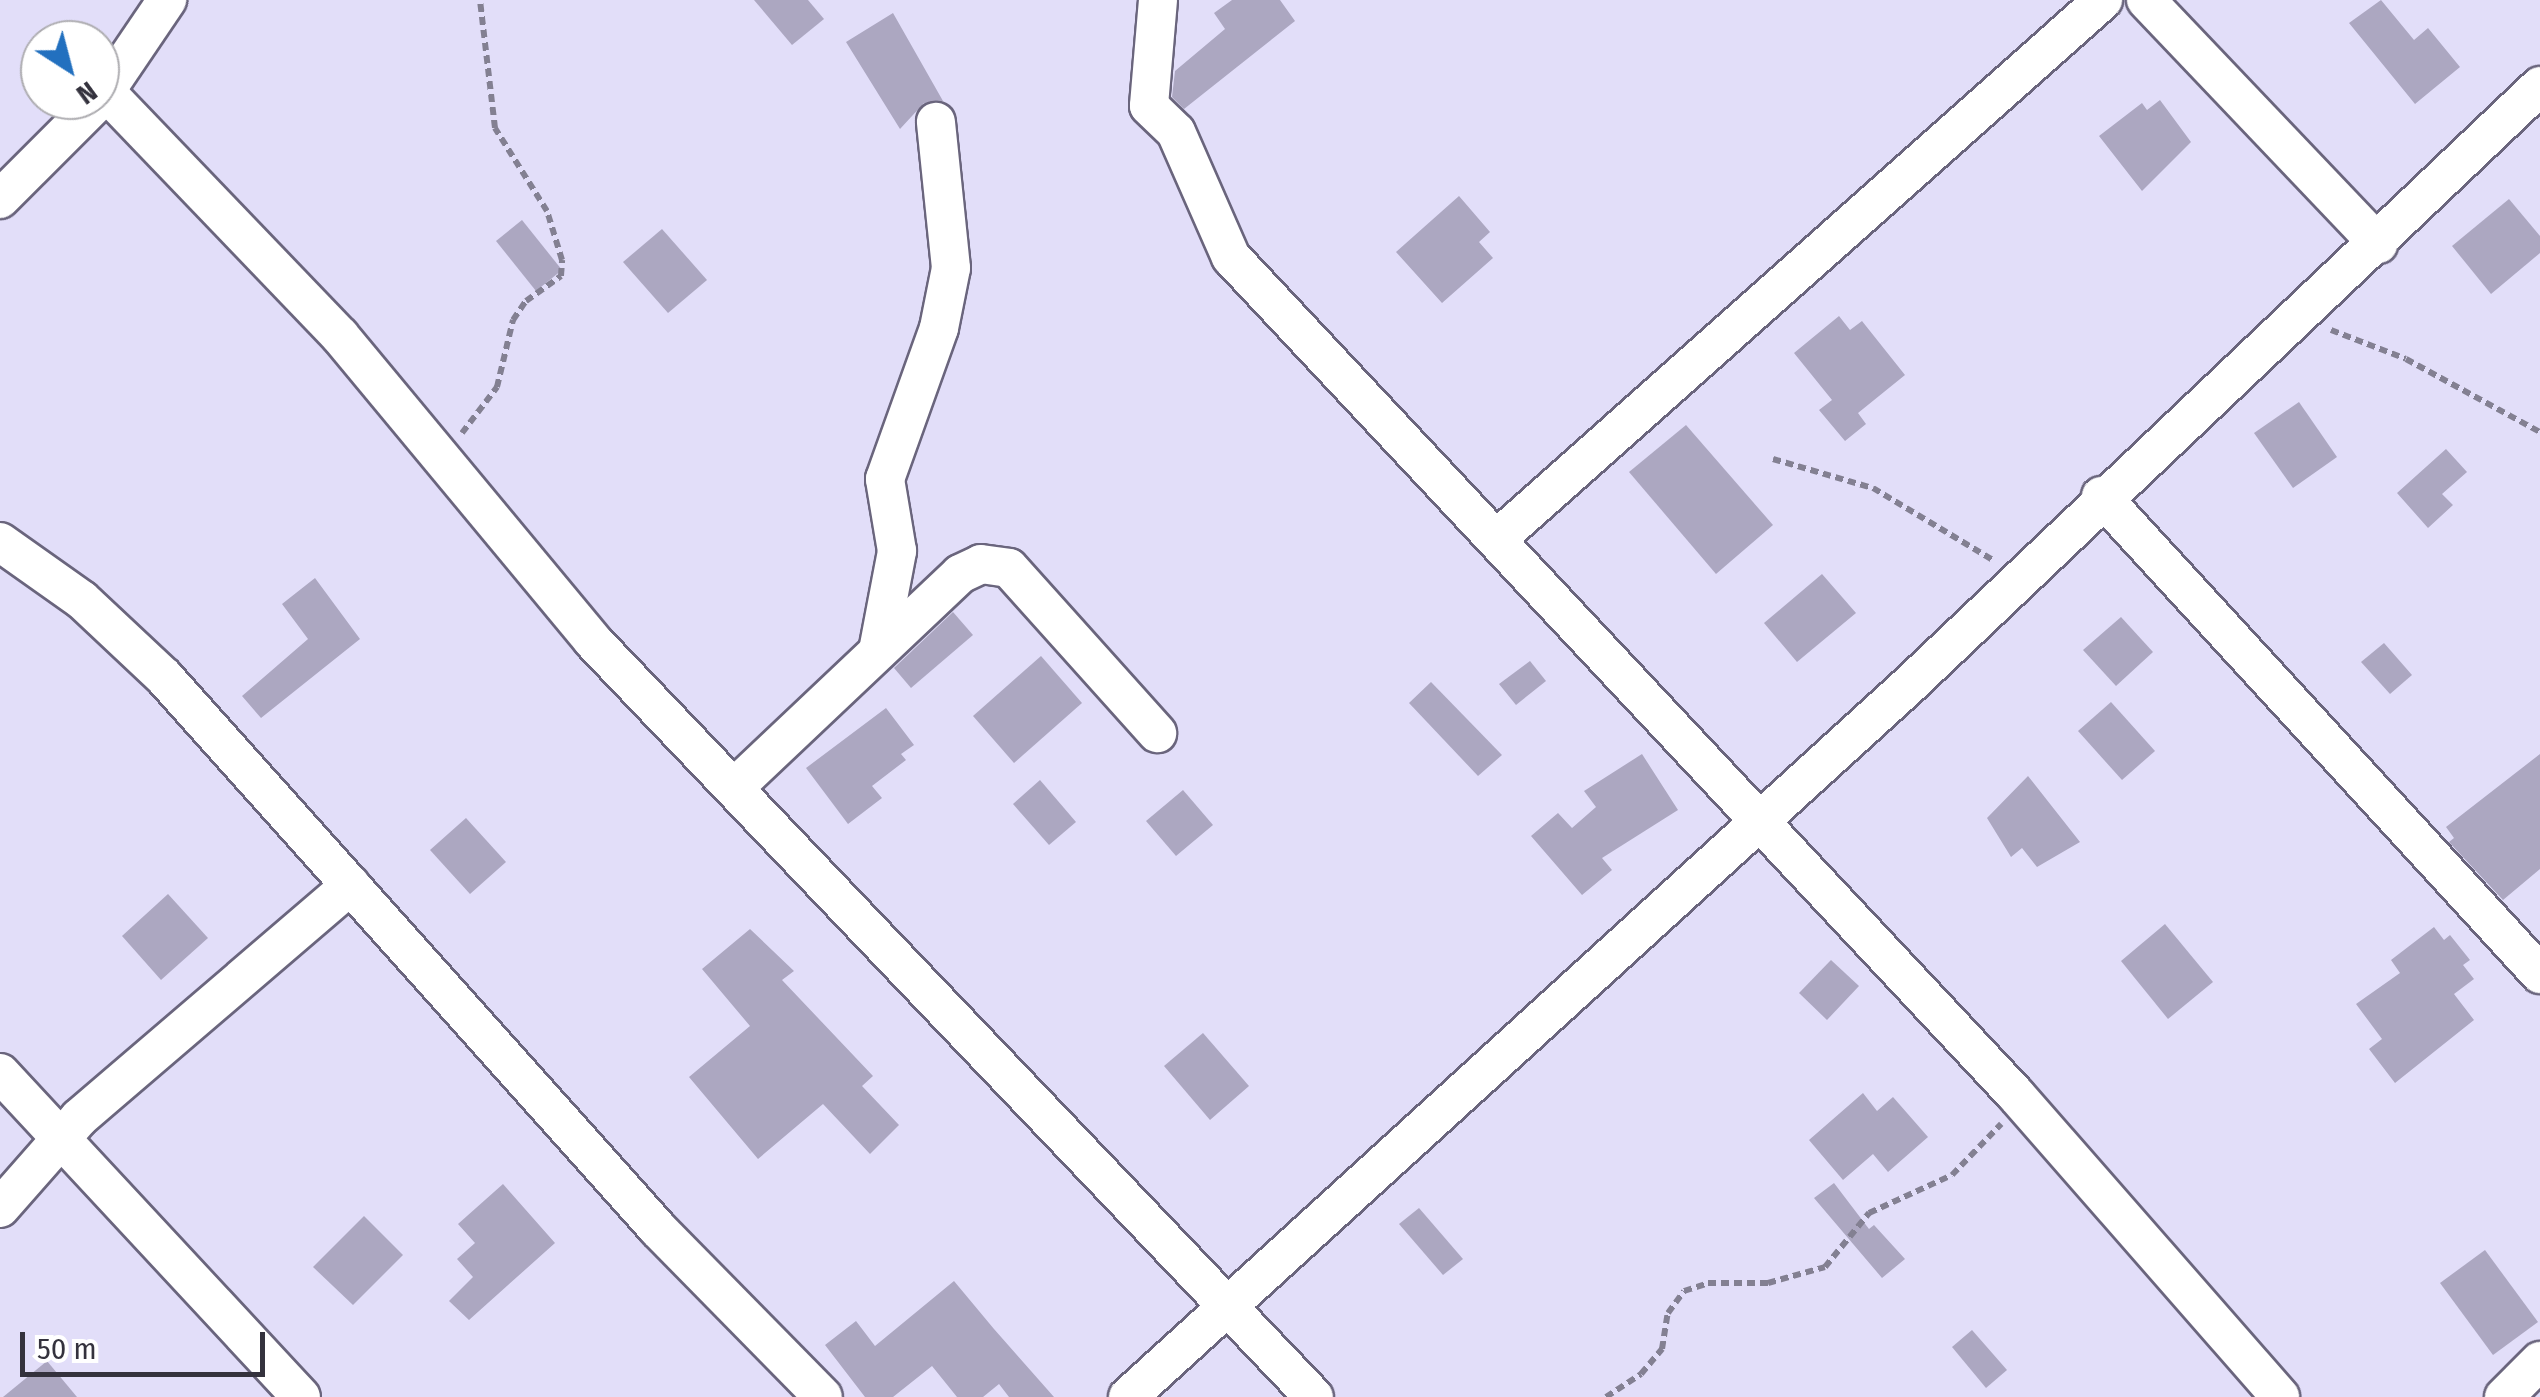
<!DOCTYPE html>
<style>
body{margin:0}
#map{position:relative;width:2540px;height:1397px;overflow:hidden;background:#e2def9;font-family:"Fira Sans Condensed",sans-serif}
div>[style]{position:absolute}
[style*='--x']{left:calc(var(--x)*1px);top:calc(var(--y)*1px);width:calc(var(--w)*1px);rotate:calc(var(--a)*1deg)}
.building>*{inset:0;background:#aca7c1}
.path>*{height:6px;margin-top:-3px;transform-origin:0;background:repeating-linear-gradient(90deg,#838092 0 8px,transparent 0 13px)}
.roads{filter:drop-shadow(2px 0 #6a657d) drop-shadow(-2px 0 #6a657d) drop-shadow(0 2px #6a657d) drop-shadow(0 -2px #6a657d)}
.minor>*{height:38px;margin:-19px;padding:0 19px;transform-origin:19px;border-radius:19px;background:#fff}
span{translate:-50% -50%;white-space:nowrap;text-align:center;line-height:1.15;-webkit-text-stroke:8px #fff;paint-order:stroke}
.north{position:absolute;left:20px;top:20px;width:100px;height:100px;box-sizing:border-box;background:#fff;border:2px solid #aeadb1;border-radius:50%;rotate:144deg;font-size:28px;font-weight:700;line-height:40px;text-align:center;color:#34323d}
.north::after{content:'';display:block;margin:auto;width:35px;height:45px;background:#2270bf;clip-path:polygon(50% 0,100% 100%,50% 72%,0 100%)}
.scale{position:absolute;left:20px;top:1332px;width:245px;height:45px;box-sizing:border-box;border:5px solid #34323d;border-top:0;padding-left:12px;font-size:30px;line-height:35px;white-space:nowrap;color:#34323d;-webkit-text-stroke:8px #fff;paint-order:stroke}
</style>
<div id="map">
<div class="building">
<i style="clip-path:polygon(754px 0,808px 0,824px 19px,792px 45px)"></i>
<i style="clip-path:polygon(1232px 0,1280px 0,1295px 21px,1184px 109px,1172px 97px,1175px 71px,1225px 29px,1214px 13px)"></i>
<i style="clip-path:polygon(2381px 0,2414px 40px,2428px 28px,2460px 67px,2415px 104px,2349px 23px)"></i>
<i style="clip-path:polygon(893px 13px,943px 101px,924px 103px,900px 129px,846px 42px)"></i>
<i style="clip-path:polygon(2160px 100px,2191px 142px,2142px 191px,2099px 136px,2142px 103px,2147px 110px)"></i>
<i style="clip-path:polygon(1459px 196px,1490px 232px,1479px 242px,1493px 258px,1442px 303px,1396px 252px)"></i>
<i style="clip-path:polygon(2509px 199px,2540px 236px,2540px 253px,2491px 294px,2452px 246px)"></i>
<i style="clip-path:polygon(522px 220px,562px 270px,536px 291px,496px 241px)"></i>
<i style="clip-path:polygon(662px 229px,707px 280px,668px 313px,623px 262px)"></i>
<i style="clip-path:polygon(1839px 316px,1850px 330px,1862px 321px,1905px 375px,1858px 413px,1866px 424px,1845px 441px,1819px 410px,1832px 400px,1794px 353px)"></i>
<i style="clip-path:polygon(2299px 402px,2337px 457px,2293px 488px,2254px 433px)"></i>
<i style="clip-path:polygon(1686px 425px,1773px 525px,1716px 574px,1629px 472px)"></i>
<i style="clip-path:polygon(2446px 449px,2467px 472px,2442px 494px,2453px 505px,2428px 528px,2397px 493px)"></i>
<i style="clip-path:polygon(1822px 574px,1856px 613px,1797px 662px,1764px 623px)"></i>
<i style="clip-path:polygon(315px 578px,360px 639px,261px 718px,242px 696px,308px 639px,282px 604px)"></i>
<i style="clip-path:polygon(953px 612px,973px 635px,911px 688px,894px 668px)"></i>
<i style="clip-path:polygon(2121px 617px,2153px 652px,2116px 686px,2083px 650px)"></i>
<i style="clip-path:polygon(2384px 643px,2412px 675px,2390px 694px,2361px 662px)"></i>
<i style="clip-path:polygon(1041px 656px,1082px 703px,1014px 763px,973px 716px)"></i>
<i style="clip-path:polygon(1530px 661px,1546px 681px,1516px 705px,1499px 684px)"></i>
<i style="clip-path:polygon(1431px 682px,1502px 755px,1478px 776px,1409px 703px)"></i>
<i style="clip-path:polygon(2111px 702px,2155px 751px,2122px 780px,2078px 731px)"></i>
<i style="clip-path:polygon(886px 708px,914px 745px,901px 754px,906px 760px,872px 786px,882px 798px,848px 824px,806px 768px)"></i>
<i style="clip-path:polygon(1642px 754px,1678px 810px,1602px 858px,1612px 870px,1582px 895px,1531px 836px,1558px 813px,1572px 828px,1596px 807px,1584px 791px)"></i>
<i style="clip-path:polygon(2540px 754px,2540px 869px,2503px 900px,2449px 842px,2454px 838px,2446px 827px)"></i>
<i style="clip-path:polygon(2028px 776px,2080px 842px,2037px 867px,2022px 848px,2011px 857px,1987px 818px)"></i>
<i style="clip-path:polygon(1040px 780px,1076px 822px,1049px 845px,1013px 804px)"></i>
<i style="clip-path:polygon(1183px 790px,1213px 825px,1176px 856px,1146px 821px)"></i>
<i style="clip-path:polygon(466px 818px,506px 862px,470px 894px,430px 850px)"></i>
<i style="clip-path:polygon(168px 894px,208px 938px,161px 980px,122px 936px)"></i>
<i style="clip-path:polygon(2165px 924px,2213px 982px,2168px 1019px,2121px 961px)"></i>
<i style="clip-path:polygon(2434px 927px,2444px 940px,2450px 935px,2470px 960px,2463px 965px,2474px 979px,2454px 994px,2474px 1020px,2395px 1083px,2369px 1049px,2382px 1039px,2356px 1004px,2400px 973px,2391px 960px)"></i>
<i style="clip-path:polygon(750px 929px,794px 971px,782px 980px,873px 1076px,862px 1086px,899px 1125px,870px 1154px,823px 1104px,758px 1159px,689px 1077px,750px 1026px,702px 969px)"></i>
<i style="clip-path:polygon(1831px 960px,1859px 986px,1827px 1020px,1799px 993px)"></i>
<i style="clip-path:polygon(1203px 1033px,1249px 1086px,1210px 1120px,1164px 1066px)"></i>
<i style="clip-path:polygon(1863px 1093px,1877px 1111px,1893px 1097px,1928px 1137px,1888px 1172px,1873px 1154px,1843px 1180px,1809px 1140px)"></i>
<i style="clip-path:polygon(1834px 1183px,1869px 1229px,1874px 1225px,1905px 1259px,1882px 1278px,1814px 1198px)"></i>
<i style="clip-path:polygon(503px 1184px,555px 1243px,469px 1320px,449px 1301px,473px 1277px,457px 1259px,475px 1243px,458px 1224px)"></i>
<i style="clip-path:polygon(1419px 1208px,1463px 1259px,1443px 1275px,1399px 1224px)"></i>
<i style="clip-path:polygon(364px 1216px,403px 1255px,353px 1305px,313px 1267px)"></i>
<i style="clip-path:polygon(2485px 1250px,2538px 1322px,2493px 1355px,2440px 1283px)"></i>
<i style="clip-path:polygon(954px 1281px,994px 1329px,1054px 1397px,1009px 1397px,999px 1384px,983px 1397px,957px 1397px,932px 1366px,893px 1397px,865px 1397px,825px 1345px,856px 1321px,875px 1346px)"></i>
<i style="clip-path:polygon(1972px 1330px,2007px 1370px,1986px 1388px,1952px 1347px)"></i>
<i style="clip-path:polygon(47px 1361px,77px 1397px,3px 1397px)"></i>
</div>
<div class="path">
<i style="--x:2331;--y:330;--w:80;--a:21.1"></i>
<i style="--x:2406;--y:359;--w:153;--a:28.6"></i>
<i style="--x:462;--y:433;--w:58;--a:-52.7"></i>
<i style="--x:497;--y:387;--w:69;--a:-76.6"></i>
<i style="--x:513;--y:320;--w:23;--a:-56"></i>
<i style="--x:526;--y:301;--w:43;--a:-35.5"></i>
<i style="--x:561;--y:276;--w:16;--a:-86"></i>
<i style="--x:562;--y:260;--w:51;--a:-107"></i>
<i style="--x:547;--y:211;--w:98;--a:-122.1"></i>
<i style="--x:495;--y:128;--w:129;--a:-96.7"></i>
<i style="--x:1773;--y:459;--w:104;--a:16.2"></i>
<i style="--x:1873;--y:488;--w:140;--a:31"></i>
<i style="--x:1606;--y:1397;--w:42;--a:-33.3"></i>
<i style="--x:1641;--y:1374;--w:33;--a:-50"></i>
<i style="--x:1662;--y:1349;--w:36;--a:-81"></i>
<i style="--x:1668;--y:1313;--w:27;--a:-54"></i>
<i style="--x:1684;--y:1291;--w:25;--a:-18"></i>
<i style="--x:1708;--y:1283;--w:60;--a:0"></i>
<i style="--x:1768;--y:1283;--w:59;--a:-15.7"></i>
<i style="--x:1825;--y:1267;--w:70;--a:-50.8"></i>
<i style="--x:1869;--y:1213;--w:91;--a:-24.6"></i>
<i style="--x:1952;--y:1175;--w:71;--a:-46.1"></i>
</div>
<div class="roads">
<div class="minor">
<i style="--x:1158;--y:0;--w:106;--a:94.9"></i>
<i style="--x:1149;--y:106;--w:37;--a:44"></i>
<i style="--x:1176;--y:132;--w:137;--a:66.3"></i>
<i style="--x:1231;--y:257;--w:1148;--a:46.87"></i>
<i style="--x:2016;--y:1095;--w:401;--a:48.8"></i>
<i style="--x:2146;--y:0;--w:337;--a:46.4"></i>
<i style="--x:106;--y:92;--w:338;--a:46.2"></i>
<i style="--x:340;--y:336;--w:395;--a:50.3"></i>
<i style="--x:592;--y:640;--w:1046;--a:46.36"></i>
<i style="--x:100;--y:99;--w:120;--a:-55.9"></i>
<i style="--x:0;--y:199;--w:140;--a:-45"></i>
<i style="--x:2101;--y:496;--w:649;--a:47.44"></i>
<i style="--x:1497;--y:539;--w:811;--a:-41.65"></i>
<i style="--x:0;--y:542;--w:100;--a:35.3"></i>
<i style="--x:82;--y:600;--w:112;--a:43.2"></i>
<i style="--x:164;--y:677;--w:741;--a:48.17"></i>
<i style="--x:658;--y:1229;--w:235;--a:45.5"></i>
<i style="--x:878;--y:651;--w:102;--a:-79.2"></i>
<i style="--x:897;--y:551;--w:73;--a:-99.5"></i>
<i style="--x:885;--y:479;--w:160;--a:-70.3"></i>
<i style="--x:939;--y:328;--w:61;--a:-78.7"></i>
<i style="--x:951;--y:268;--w:147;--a:-95.9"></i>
<i style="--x:735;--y:787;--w:310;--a:-43.4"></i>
<i style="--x:960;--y:574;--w:23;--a:-25"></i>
<i style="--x:981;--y:564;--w:28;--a:8"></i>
<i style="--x:1009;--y:568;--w:222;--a:48.1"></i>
<i style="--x:0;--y:1073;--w:442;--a:47.1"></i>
<i style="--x:0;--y:1208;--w:120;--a:-48.7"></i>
<i style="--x:79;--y:1118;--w:358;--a:-40.6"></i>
<i style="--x:1128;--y:1397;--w:1054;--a:-42.35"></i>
<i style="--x:1907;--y:687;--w:873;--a:-43.51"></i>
<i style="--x:2504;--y:1397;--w:51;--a:-45"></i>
</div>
</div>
<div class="north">N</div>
<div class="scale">50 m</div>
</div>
